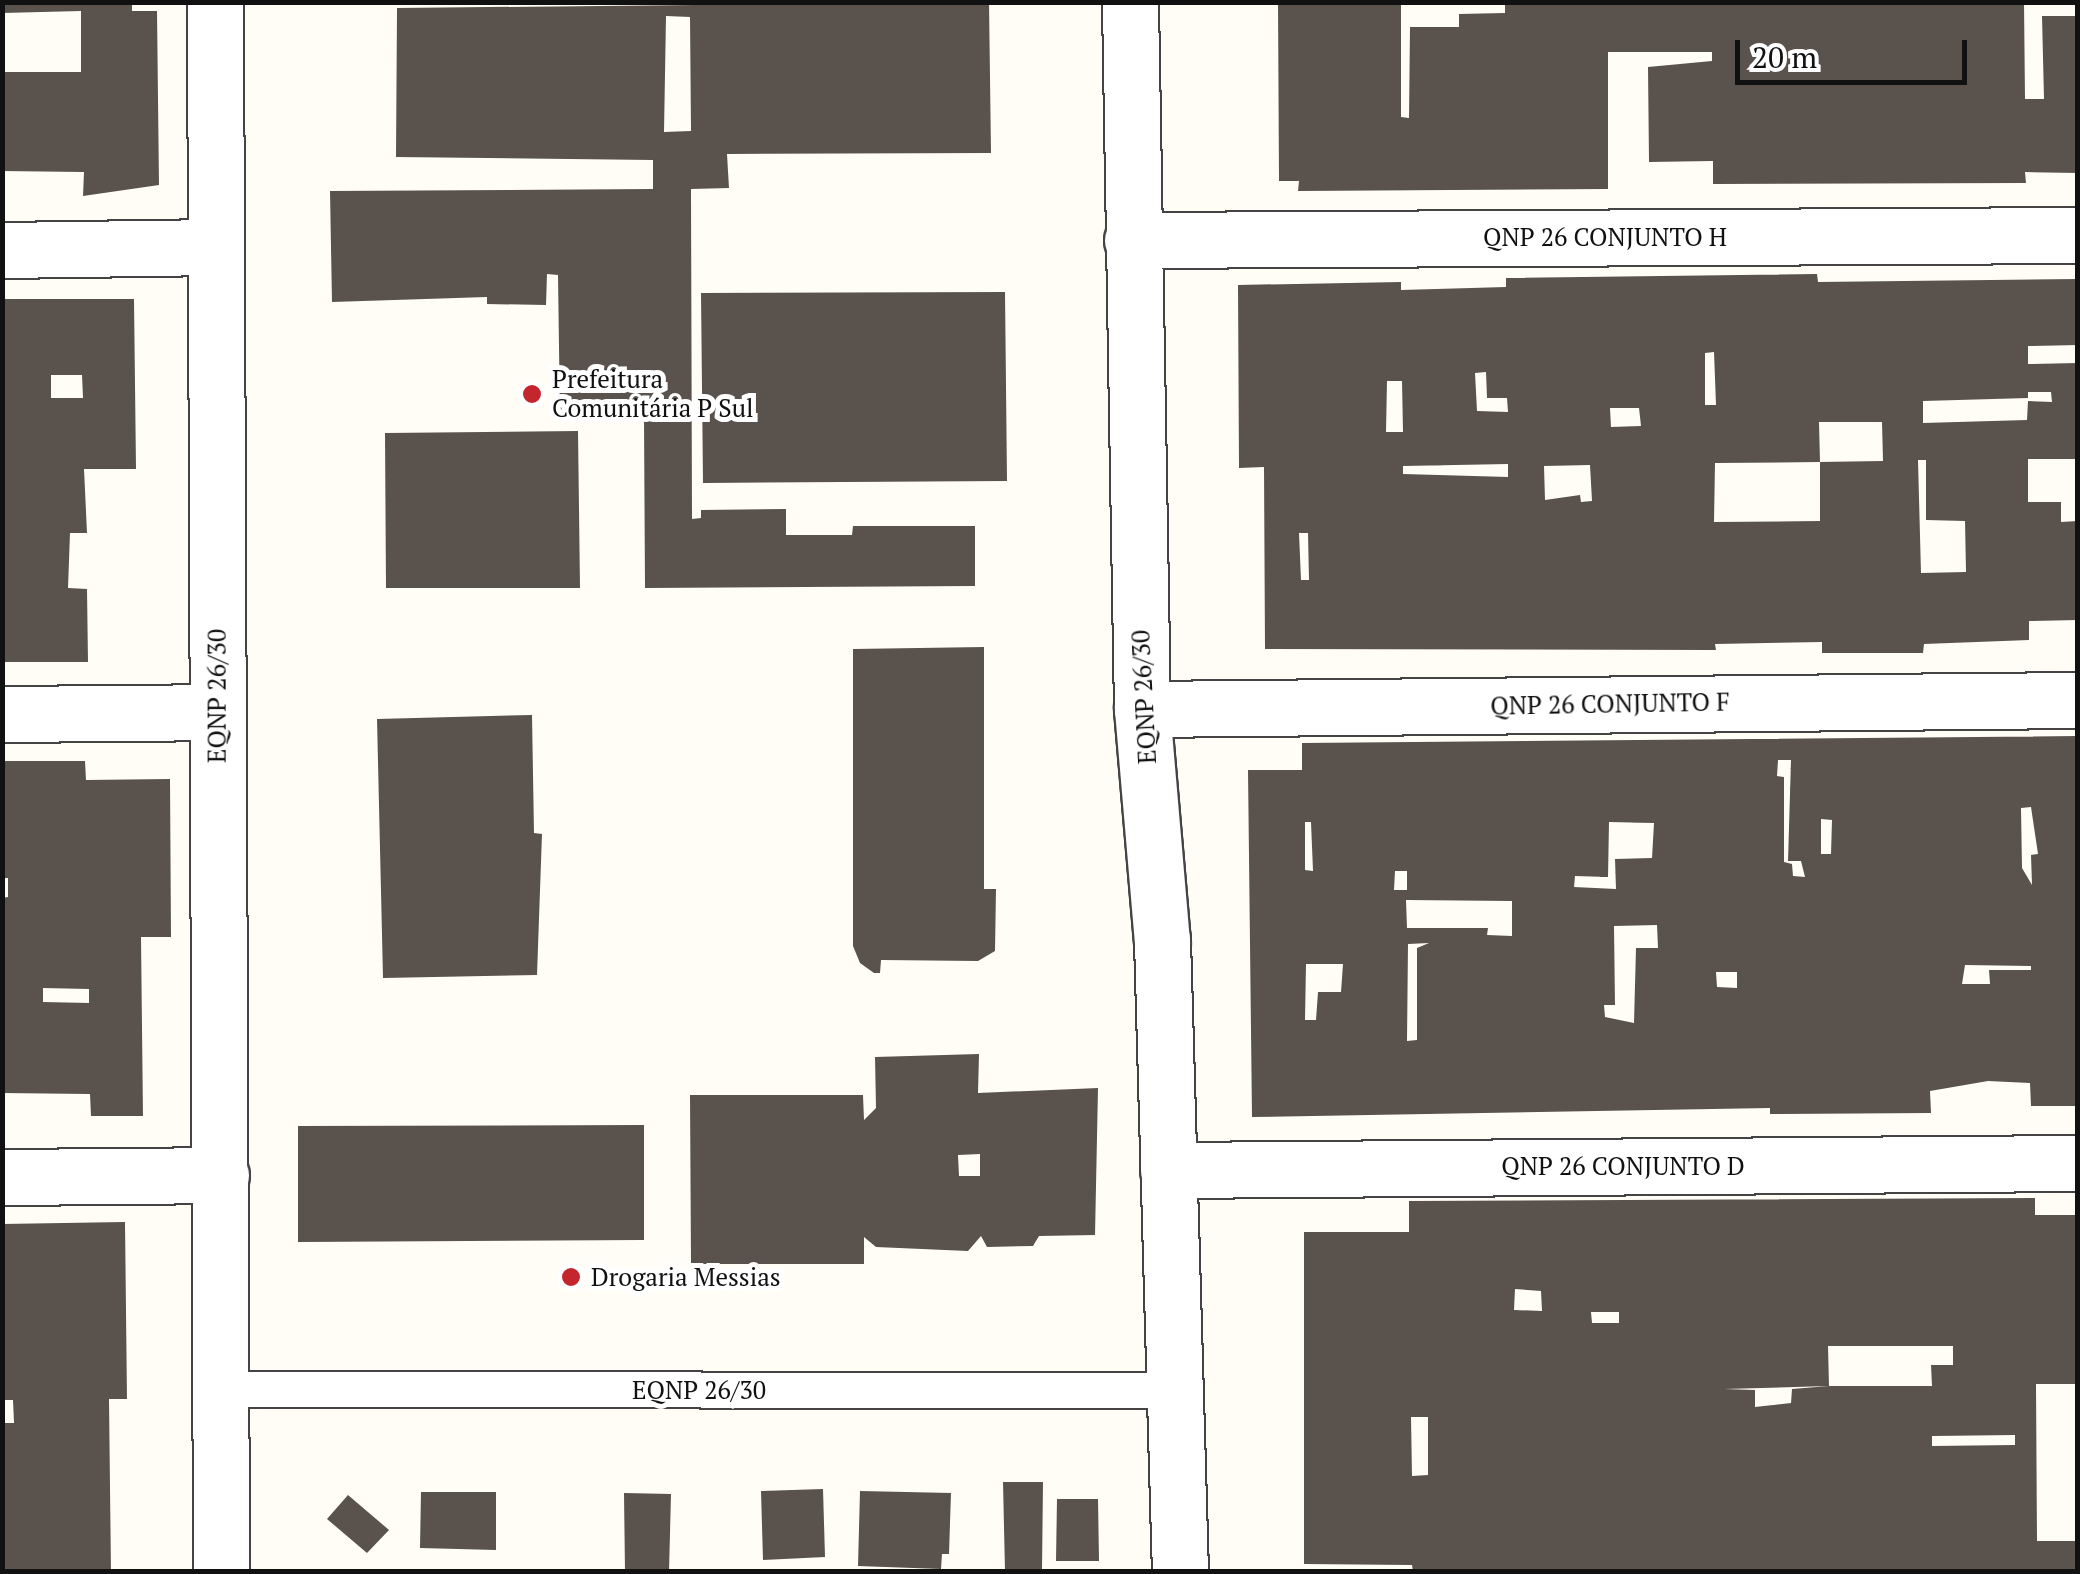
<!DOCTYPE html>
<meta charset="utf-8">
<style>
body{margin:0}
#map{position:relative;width:2080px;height:1574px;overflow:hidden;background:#fffdf5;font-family:"PT Serif",serif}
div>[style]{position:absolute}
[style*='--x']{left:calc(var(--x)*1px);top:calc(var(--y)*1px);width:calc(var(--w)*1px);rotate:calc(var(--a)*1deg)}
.building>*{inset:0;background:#5a524d}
.roads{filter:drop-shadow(2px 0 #444) drop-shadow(-2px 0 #444) drop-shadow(0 2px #444) drop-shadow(0 -2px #444)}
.lane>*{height:35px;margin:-17.5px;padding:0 17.5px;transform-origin:17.5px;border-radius:17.5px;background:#fff}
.street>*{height:55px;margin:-27.5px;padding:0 27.5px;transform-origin:27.5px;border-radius:27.5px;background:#fff}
.dots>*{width:28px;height:28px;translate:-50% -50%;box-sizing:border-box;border:5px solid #fff;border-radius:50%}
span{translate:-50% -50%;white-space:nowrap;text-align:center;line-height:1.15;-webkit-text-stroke:10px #fff;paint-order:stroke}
.street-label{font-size:25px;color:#111}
.poi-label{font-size:25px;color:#111}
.left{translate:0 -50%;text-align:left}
.frame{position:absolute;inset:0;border:5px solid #111;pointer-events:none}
.scale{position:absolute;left:1735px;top:40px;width:232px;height:45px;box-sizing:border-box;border:5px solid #111;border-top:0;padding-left:12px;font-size:30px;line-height:35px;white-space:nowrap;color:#111;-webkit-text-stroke:8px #fff;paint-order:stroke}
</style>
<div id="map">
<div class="building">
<i style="clip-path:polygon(2px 2px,132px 2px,132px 11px,157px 11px,159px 185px,83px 196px,84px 172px,2px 171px,2px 72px,81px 72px,81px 11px,2px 13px)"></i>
<i style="clip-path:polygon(evenodd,989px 2px,991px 153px,727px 154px,729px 188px,691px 189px,692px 519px,701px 518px,701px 510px,786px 509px,786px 535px,852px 535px,853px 526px,975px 526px,975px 586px,645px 588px,644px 419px,560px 419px,558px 275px,547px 274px,546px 305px,487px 304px,487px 297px,332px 302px,330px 191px,653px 189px,653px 160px,396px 157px,397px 8px,989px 2px,666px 16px,690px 17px,691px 131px,664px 132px,666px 16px)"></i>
<i style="clip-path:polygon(1278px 2px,1401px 2px,1401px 117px,1409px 118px,1410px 27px,1459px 27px,1459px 14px,1505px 13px,1505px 2px,2024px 2px,2025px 99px,2044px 99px,2042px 16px,2078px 16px,2078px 173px,2025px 172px,2026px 183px,1713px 184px,1713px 161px,1649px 162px,1648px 67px,1712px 61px,1712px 52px,1608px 52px,1608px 189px,1298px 191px,1299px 181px,1279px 181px)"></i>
<i style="clip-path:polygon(evenodd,1817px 274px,1818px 282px,2078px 279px,2078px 345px,2028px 346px,2028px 364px,2078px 363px,2078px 459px,2028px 459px,2028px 502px,2061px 502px,2061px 522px,2078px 521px,2078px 620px,2029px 621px,2029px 640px,1924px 644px,1923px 653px,1822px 653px,1822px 642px,1715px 644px,1716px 650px,1265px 649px,1264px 467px,1239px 468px,1238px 285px,1401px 282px,1401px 290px,1506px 287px,1506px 278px,1817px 274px,1714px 352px,1716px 405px,1705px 405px,1705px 353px,1714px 352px,1817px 274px,1486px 372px,1487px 398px,1507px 398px,1508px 412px,1477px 411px,1475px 373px,1486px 372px,1817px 274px,1387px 381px,1402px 381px,1403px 432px,1386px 432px,1387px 381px,1817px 274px,2028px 392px,2051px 392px,2052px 402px,2028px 401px,2027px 420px,1923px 423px,1923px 401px,2028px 398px,2028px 392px,1817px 274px,1610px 408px,1639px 408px,1641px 426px,1611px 427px,1610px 408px,1817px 274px,1819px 422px,1882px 422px,1883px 461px,1820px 462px,1820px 521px,1714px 522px,1715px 463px,1820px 462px,1819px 422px,1817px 274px,1918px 460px,1926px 460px,1926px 520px,1965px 521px,1966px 572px,1921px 573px,1918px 460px,1817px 274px,1590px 465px,1592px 501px,1581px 502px,1580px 495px,1545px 500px,1544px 466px,1590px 465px,1817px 274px,1403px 466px,1508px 464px,1508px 477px,1403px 474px,1403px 466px,1817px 274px,1299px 533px,1308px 533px,1309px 580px,1301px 580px,1299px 533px)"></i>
<i style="clip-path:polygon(1005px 292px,1007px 481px,703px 483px,701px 293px)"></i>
<i style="clip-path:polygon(evenodd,2px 299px,134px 299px,136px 469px,84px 469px,87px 533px,70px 533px,68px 588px,87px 589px,88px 662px,2px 662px,2px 299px,51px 375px,82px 375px,83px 398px,51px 398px,51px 375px)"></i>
<i style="clip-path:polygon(578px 431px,580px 588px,386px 588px,385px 433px)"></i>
<i style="clip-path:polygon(984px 647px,984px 889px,996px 889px,995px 951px,978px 961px,881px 960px,880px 973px,874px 973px,860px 963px,853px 946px,853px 649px)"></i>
<i style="clip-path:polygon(532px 715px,534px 833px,542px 834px,537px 975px,383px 978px,377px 719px)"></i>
<i style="clip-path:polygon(evenodd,2078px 736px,2078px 1106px,2031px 1106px,2030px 1083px,1988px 1081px,1930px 1091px,1931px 1113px,1770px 1114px,1770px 1108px,1252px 1117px,1248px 770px,1302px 770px,1302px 743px,2078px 736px,1778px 760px,1791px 760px,1788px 861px,1801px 861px,1805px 877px,1793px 876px,1792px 864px,1784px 862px,1784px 777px,1777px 776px,1778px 760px,2078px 736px,2031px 807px,2038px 854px,2031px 855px,2032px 885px,2022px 868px,2021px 808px,2031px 807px,2078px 736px,1821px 819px,1832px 820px,1831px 854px,1821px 854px,1821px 819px,2078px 736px,1305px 822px,1311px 822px,1313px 871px,1305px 870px,1305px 822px,2078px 736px,1609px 822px,1654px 823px,1652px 858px,1615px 859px,1616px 889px,1574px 887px,1575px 876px,1608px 877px,1609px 822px,2078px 736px,1395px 871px,1407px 871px,1407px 890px,1394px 890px,1395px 871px,2078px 736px,1406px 900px,1512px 901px,1512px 936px,1487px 935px,1488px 928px,1407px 928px,1406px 900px,2078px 736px,1657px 925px,1658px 948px,1636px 948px,1634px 1023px,1605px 1017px,1604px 1005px,1615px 1005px,1614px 926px,1657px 925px,2078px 736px,1429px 943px,1417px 948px,1417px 1040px,1407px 1041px,1408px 944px,1429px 943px,2078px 736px,1306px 964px,1343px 964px,1341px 992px,1318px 992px,1316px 1020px,1305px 1020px,1306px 964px,2078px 736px,1965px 965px,2031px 966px,2031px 970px,1989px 970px,1990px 984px,1962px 984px,1965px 965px,2078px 736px,1716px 972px,1737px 972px,1737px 988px,1717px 987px,1716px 972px)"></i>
<i style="clip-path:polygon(evenodd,2px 761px,85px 761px,86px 780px,170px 779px,171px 937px,141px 937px,143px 1116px,91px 1116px,90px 1094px,2px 1093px,2px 898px,8px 897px,8px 878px,2px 878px,2px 761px,43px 988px,89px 989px,89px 1003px,43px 1002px,43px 988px)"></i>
<i style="clip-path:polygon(evenodd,979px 1054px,978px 1093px,1098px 1088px,1095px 1235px,1039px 1236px,1033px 1246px,987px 1247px,981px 1236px,968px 1251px,876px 1247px,864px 1237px,864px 1264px,691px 1264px,690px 1095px,863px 1095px,864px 1120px,876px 1108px,875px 1057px,979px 1054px,980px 1154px,980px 1176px,959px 1176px,958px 1155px,980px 1154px)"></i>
<i style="clip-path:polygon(644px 1125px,644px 1240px,298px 1242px,298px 1126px)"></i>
<i style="clip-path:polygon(evenodd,2035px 1198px,2035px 1215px,2078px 1215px,2078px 1384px,2036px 1384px,2037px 1541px,2078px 1541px,2078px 1572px,1413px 1572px,1412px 1565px,1304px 1564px,1304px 1232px,1409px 1232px,1409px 1201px,2035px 1198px,1515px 1289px,1541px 1291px,1542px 1311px,1514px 1310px,1515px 1289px,2035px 1198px,1591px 1312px,1619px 1312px,1619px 1323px,1592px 1323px,1591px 1312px,2035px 1198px,1828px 1346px,1953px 1346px,1953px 1365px,1931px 1365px,1932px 1386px,1829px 1386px,1828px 1346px,2035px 1198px,1829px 1386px,1792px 1389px,1791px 1403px,1755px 1407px,1755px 1390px,1724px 1389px,1829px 1386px,2035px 1198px,1411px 1417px,1428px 1417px,1428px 1475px,1412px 1476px,1411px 1417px,2035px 1198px,2015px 1435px,2015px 1445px,1932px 1446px,1932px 1436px,2015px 1435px)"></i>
<i style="clip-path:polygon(125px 1222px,127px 1399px,109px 1399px,111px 1572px,2px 1572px,2px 1423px,14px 1423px,13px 1400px,2px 1400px,2px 1224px)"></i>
<i style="clip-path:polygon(1003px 1482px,1043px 1482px,1042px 1570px,1005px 1571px)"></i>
<i style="clip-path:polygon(823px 1489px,825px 1557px,763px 1560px,761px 1491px)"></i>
<i style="clip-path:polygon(860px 1491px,951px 1493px,949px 1554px,942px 1554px,941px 1569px,858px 1566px)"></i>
<i style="clip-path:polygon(421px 1492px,496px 1492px,496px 1550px,420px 1548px)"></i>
<i style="clip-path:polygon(624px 1493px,671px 1494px,669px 1572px,625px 1572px)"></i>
<i style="clip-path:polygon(348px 1495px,389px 1530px,367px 1553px,327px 1519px)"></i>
<i style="clip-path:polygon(1057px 1499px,1098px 1499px,1099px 1561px,1056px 1561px)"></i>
</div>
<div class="roads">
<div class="lane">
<i style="--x:222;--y:1389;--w:954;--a:0.06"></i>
</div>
<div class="street">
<i style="--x:215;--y:2;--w:1570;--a:89.78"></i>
<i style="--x:1130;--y:2;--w:707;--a:89.03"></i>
<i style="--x:1142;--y:709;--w:232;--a:85.1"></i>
<i style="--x:1162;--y:940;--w:632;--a:88.37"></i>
<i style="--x:1132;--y:240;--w:946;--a:-0.3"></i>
<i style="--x:2;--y:250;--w:213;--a:-0.8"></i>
<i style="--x:1142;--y:709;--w:936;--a:-0.55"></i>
<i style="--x:2;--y:714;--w:215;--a:-0.5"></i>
<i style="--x:1168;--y:1170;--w:910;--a:-0.44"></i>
<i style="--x:2;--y:1177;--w:219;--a:-0.5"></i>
</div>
</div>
<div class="dots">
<i style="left:532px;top:394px;background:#c4262e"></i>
<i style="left:571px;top:1277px;background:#c4262e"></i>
</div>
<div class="street-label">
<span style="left:1605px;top:237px">QNP 26 CONJUNTO H</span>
<span style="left:217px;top:696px;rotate:-90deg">EQNP 26/30</span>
<span style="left:1144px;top:697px;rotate:-93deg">EQNP 26/30</span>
<span style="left:1610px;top:704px;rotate:-1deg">QNP 26 CONJUNTO F</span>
<span style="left:1623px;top:1166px">QNP 26 CONJUNTO D</span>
<span style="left:699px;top:1390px">EQNP 26/30</span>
</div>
<div class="poi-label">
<span class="left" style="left:552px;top:394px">Prefeitura<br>Comunitária P Sul</span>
<span class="left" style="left:591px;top:1277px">Drogaria Messias</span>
</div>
<div class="frame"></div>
<div class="scale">20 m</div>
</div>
